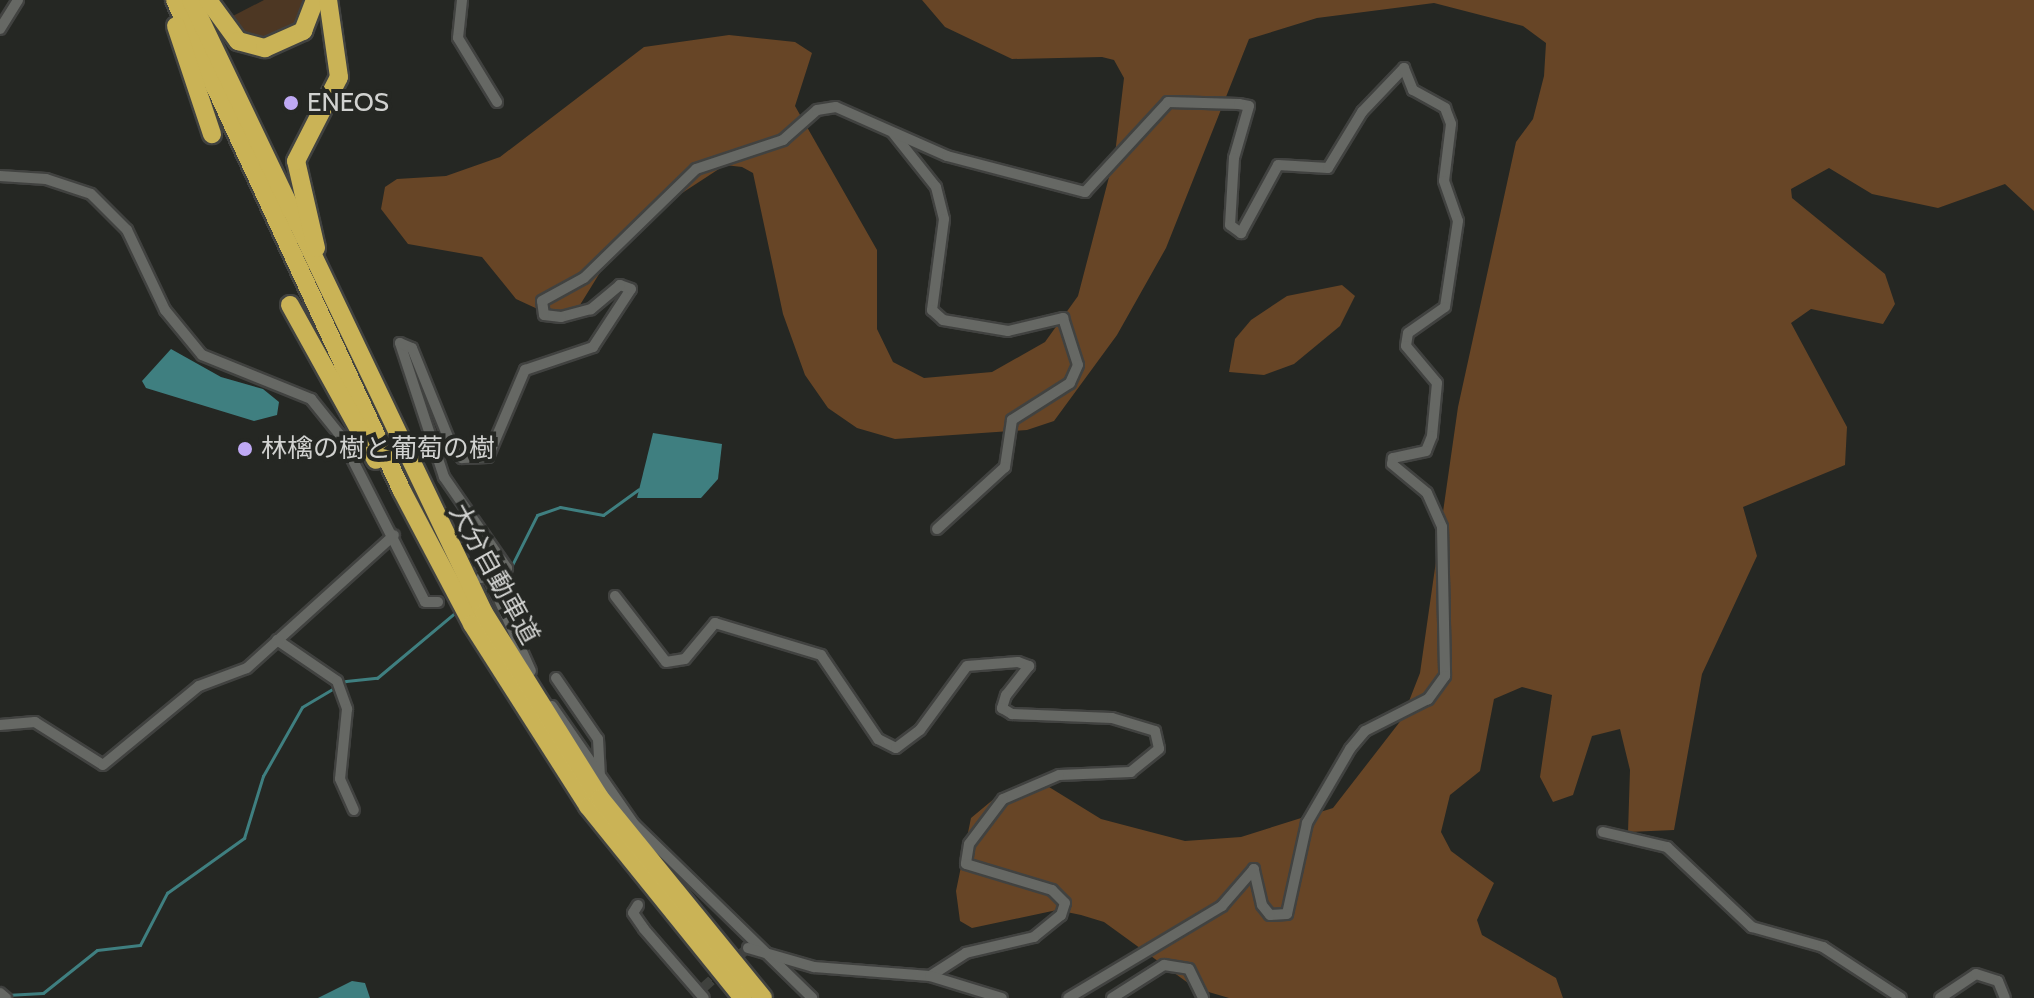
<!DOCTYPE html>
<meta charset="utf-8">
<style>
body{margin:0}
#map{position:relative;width:2034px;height:998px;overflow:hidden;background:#252723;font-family:Cabin,"Noto Sans JP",sans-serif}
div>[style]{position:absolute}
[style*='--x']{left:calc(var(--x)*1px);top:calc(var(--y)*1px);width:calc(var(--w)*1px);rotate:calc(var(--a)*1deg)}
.green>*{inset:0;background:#4d3723}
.forest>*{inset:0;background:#674526}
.water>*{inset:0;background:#3f7f80}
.stream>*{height:3px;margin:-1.5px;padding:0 1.5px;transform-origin:1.5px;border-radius:1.5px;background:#3f7f80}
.minor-tunnel>*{height:10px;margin-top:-5px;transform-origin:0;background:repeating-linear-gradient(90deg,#3f413d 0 10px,transparent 0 15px)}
.roads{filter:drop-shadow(2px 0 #414240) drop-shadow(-2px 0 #414240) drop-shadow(0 2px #414240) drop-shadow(0 -2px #414240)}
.minor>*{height:10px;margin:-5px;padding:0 5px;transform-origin:5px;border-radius:5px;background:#666864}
.motorway>*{height:18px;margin:-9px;padding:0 9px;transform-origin:9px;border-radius:9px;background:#cab356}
.dots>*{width:22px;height:22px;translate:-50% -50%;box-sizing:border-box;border:4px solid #252723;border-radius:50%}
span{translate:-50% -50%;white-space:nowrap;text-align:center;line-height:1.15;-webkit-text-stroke:8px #252723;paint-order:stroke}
.poi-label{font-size:26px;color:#d1d2d0}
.left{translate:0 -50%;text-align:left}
.street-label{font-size:26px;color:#d1d2d0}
</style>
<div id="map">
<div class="green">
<i style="clip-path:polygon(264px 0,309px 0,302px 23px,271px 41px,240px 33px,231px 17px)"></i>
</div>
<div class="forest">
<i style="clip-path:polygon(922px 0,2034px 0,2034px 211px,2005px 184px,1938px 208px,1872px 194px,1829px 168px,1791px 189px,1792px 198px,1885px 274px,1895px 304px,1883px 324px,1811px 309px,1791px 323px,1847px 427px,1845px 465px,1743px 507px,1757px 556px,1702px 674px,1674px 830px,1628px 832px,1630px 770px,1620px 729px,1592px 736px,1573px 795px,1553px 802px,1540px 777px,1552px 695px,1522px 687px,1494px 699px,1480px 771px,1450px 795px,1441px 832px,1451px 851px,1494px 883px,1477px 920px,1482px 935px,1556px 978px,1563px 998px,1229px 998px,1195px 988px,1104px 922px,1081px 915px,1057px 910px,972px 928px,960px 921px,956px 891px,971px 818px,1001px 793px,1049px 787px,1101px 819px,1139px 829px,1185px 841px,1241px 837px,1333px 808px,1402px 719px,1420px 673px,1458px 407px,1516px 142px,1533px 119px,1544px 76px,1546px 43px,1523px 26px,1434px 3px,1317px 18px,1249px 39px,1166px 248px,1117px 335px,1054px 421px,1027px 430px,895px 439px,857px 428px,828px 408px,805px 375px,783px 314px,753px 173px,742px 167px,725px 165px,627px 229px,575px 313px,557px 318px,516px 299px,482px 257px,408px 244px,381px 209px,385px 187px,397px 179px,446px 176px,500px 157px,644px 47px,729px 35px,795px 42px,812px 53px,795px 106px,877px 250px,877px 329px,893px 362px,924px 378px,992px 372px,1045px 342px,1078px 296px,1115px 154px,1124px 78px,1114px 60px,1102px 57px,1012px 59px,945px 27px)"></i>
<i style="clip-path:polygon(1342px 285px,1355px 296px,1340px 326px,1294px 364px,1264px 375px,1229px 372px,1235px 339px,1251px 320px,1287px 296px)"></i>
</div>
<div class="water">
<i style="clip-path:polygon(171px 349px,221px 377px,263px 389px,279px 402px,277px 415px,254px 421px,146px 388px,142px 381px)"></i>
<i style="clip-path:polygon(653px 433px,722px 444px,718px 479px,701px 498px,637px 498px)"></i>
<i style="clip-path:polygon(352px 981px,365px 983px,370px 998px,318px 998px)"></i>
</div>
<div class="stream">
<i style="--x:482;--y:594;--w:29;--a:-35"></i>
<i style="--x:506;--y:577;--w:69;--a:-63.4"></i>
<i style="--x:537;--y:515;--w:24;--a:-19"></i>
<i style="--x:560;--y:507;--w:44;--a:10.5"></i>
<i style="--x:603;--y:515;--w:44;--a:-35.8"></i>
<i style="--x:6;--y:995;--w:37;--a:-3"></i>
<i style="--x:43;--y:993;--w:69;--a:-38.5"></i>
<i style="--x:97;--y:950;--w:43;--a:-6.6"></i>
<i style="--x:140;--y:945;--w:59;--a:-62.6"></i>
<i style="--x:167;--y:893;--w:95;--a:-35.5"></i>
<i style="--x:244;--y:838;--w:65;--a:-73"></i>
<i style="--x:263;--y:776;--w:79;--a:-60.5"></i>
<i style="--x:302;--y:707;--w:51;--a:-30.6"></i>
<i style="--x:346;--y:681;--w:31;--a:-6"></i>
<i style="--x:377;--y:678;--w:103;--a:-39.9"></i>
</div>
<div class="minor-tunnel">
<i style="--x:704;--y:987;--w:59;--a:-41.6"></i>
</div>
<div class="roads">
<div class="minor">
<i style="--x:462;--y:0;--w:38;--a:96"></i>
<i style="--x:458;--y:38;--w:75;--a:58.6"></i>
<i style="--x:0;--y:29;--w:34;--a:-58"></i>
<i style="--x:893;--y:133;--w:69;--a:51.5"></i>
<i style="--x:936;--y:187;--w:33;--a:76"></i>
<i style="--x:944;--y:219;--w:92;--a:97.5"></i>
<i style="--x:932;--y:310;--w:15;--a:42"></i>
<i style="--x:943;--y:320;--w:66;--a:9.6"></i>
<i style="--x:1008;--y:331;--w:57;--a:-13.3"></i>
<i style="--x:1063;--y:318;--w:49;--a:72.3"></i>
<i style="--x:1078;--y:365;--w:20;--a:114"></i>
<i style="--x:1070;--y:383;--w:69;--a:147.5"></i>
<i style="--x:1012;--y:420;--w:48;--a:98.5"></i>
<i style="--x:1005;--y:467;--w:92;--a:137.6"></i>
<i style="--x:0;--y:176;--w:46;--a:3.7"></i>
<i style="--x:46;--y:179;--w:47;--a:18.4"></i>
<i style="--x:91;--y:194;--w:51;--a:45"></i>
<i style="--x:127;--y:230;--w:89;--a:64.6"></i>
<i style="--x:165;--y:310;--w:58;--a:50.6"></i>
<i style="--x:202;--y:355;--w:118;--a:22"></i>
<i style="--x:311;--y:399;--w:46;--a:51.1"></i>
<i style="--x:340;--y:435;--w:187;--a:63"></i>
<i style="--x:425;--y:602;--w:13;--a:0"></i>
<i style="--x:488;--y:575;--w:105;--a:65.9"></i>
<i style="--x:481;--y:578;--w:28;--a:-21"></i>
<i style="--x:507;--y:568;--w:111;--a:-124.7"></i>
<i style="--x:444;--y:477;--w:141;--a:-108.2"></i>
<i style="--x:400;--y:343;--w:13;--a:23"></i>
<i style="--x:412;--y:348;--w:107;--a:68"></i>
<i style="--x:452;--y:447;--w:15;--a:48"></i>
<i style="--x:462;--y:458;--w:26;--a:-2"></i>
<i style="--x:488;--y:457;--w:95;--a:-67"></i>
<i style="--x:525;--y:370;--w:72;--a:-18.7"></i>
<i style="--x:593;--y:347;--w:69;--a:-56.8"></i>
<i style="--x:631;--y:289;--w:12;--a:-160"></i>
<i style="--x:620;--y:285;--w:38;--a:140"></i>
<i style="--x:591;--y:309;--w:31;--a:165"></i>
<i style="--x:561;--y:317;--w:17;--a:-173"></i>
<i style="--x:544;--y:315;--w:14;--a:-98"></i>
<i style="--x:542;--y:301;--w:48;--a:-28.7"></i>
<i style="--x:584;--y:278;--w:156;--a:-44.2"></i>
<i style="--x:696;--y:169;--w:92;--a:-18.4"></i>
<i style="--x:783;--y:140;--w:45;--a:-41.4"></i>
<i style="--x:817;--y:110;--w:19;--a:-9"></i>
<i style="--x:836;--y:107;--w:121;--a:23.8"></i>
<i style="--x:947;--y:156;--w:143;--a:14.6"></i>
<i style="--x:1085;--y:192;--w:122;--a:-47.3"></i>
<i style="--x:1168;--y:102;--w:71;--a:1.6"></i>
<i style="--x:1239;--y:104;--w:10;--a:11"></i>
<i style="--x:1249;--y:106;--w:54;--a:106.1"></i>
<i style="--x:1234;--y:158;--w:67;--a:93.4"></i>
<i style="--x:1230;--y:225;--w:14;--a:36"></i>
<i style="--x:1241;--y:233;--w:77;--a:-61.4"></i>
<i style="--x:1278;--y:165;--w:50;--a:3.4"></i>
<i style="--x:1328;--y:168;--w:66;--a:-58.7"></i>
<i style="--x:1362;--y:112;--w:61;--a:-46.3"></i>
<i style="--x:1404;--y:68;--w:24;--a:68"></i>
<i style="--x:1413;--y:90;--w:37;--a:29"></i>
<i style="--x:1445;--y:108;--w:17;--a:69"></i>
<i style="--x:1451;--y:124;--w:57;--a:97"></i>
<i style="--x:1444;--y:181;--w:42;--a:70.7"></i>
<i style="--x:1458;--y:221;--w:87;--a:98.6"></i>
<i style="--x:1445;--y:307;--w:45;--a:144.9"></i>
<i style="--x:1408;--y:333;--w:13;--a:99"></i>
<i style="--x:1406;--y:346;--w:48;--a:50"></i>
<i style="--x:1437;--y:383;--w:53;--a:95.4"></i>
<i style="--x:1432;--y:436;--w:16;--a:112"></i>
<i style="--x:1426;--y:451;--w:34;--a:168"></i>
<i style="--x:1393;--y:458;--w:6;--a:99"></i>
<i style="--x:1392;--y:464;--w:45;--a:39.6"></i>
<i style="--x:1427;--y:493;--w:37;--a:66"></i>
<i style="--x:1442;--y:527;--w:149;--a:88.8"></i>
<i style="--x:1445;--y:676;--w:29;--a:126"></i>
<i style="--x:1428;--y:699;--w:71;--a:153.1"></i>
<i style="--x:1365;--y:731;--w:23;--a:130"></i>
<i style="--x:1350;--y:749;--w:86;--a:120.2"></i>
<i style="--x:1307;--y:823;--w:93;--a:102.4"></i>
<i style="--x:1287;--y:914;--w:17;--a:177"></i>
<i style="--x:1270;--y:915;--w:13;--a:-129"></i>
<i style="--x:1262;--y:905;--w:37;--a:-103"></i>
<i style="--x:1254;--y:869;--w:49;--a:130.9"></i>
<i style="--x:1222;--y:906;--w:179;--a:149.1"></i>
<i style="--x:615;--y:596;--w:83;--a:52.3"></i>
<i style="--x:666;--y:662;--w:19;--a:-9"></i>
<i style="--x:685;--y:659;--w:47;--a:-50.2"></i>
<i style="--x:715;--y:623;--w:111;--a:16.8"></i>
<i style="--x:821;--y:655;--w:102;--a:55.8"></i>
<i style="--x:878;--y:739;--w:20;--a:27"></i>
<i style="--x:896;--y:748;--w:30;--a:-37"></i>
<i style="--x:920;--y:730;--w:79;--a:-53.7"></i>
<i style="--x:967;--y:666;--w:51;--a:-4.5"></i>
<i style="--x:1018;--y:662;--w:12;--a:20"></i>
<i style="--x:1029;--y:666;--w:37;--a:128"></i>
<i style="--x:1006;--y:695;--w:14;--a:107"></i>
<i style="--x:1002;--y:708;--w:12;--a:31"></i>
<i style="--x:1012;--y:714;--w:100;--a:2.3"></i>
<i style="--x:1112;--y:718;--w:45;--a:16.8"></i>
<i style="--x:1155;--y:731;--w:18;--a:77"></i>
<i style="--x:1159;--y:749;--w:36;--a:141"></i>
<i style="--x:1131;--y:772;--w:72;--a:177.6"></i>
<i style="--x:1059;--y:775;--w:61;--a:156.8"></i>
<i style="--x:1003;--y:799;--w:56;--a:127.1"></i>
<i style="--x:969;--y:844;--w:20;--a:99"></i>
<i style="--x:966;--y:864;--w:90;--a:16.8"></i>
<i style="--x:1052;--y:890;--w:18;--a:45"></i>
<i style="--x:1065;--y:903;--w:13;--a:108"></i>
<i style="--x:1061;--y:915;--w:35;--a:141"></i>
<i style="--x:1034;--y:937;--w:70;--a:166.8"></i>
<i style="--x:966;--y:953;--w:43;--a:147.4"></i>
<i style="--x:277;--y:640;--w:73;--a:34.3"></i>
<i style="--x:337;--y:681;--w:30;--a:70"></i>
<i style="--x:347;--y:709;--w:70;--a:95.7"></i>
<i style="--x:340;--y:779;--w:34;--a:66"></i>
<i style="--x:556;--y:678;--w:74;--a:55.5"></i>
<i style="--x:598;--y:739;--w:34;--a:87"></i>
<i style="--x:552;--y:706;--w:144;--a:55.2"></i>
<i style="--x:634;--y:824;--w:249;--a:44.3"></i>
<i style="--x:0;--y:725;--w:35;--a:-5"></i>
<i style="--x:35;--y:722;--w:80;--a:32.3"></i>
<i style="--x:103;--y:765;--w:124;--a:-39.5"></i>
<i style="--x:199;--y:686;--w:51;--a:-20.6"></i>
<i style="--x:247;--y:668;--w:198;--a:-42.1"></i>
<i style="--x:1603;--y:832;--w:66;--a:13.2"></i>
<i style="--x:1667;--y:847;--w:117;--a:43.3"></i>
<i style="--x:1752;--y:927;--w:74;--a:15.7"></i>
<i style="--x:1823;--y:947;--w:93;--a:33.2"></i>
<i style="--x:638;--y:905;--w:9;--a:122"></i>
<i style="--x:633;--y:913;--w:19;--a:55"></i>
<i style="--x:644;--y:929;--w:91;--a:49"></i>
<i style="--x:748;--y:948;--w:69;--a:16.1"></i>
<i style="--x:814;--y:967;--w:116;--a:4.4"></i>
<i style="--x:930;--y:976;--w:75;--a:17"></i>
<i style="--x:0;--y:993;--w:8;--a:40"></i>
<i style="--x:1112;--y:998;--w:62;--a:-32.4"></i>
<i style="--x:1164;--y:965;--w:25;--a:9"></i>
<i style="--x:1189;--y:969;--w:32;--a:64"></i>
<i style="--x:1940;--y:998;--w:43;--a:-33.7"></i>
<i style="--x:1976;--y:974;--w:23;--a:18"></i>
<i style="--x:1998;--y:981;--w:18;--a:68"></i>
</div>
<div class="motorway">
<i style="--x:175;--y:0;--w:541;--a:65.19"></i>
<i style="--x:402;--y:491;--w:150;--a:62.2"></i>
<i style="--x:472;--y:624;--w:216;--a:57.5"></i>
<i style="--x:588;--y:806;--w:247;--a:51.1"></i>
<i style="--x:191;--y:0;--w:679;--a:64.45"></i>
<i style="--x:484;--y:613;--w:218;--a:57.9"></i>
<i style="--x:600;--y:798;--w:258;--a:50.8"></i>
<i style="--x:208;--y:0;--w:51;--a:53.8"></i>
<i style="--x:238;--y:41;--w:28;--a:15"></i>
<i style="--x:265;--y:48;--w:42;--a:-24.1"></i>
<i style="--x:303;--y:31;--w:33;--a:-69"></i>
<i style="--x:176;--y:26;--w:114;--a:71.6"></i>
<i style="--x:316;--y:248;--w:89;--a:-102.9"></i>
<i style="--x:296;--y:161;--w:94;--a:-62.9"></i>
<i style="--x:339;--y:77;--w:78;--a:-98.1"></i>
<i style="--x:290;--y:305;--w:177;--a:61"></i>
</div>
</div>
<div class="dots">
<i style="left:291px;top:103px;background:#bfa9f4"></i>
<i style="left:245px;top:449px;background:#bfa9f4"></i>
</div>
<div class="poi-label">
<span class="left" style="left:307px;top:103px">ENEOS</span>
<span class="left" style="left:261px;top:449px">林檎の樹と葡萄の樹</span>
</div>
<div class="street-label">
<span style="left:494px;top:574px;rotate:61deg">大分自動車道</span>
</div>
</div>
